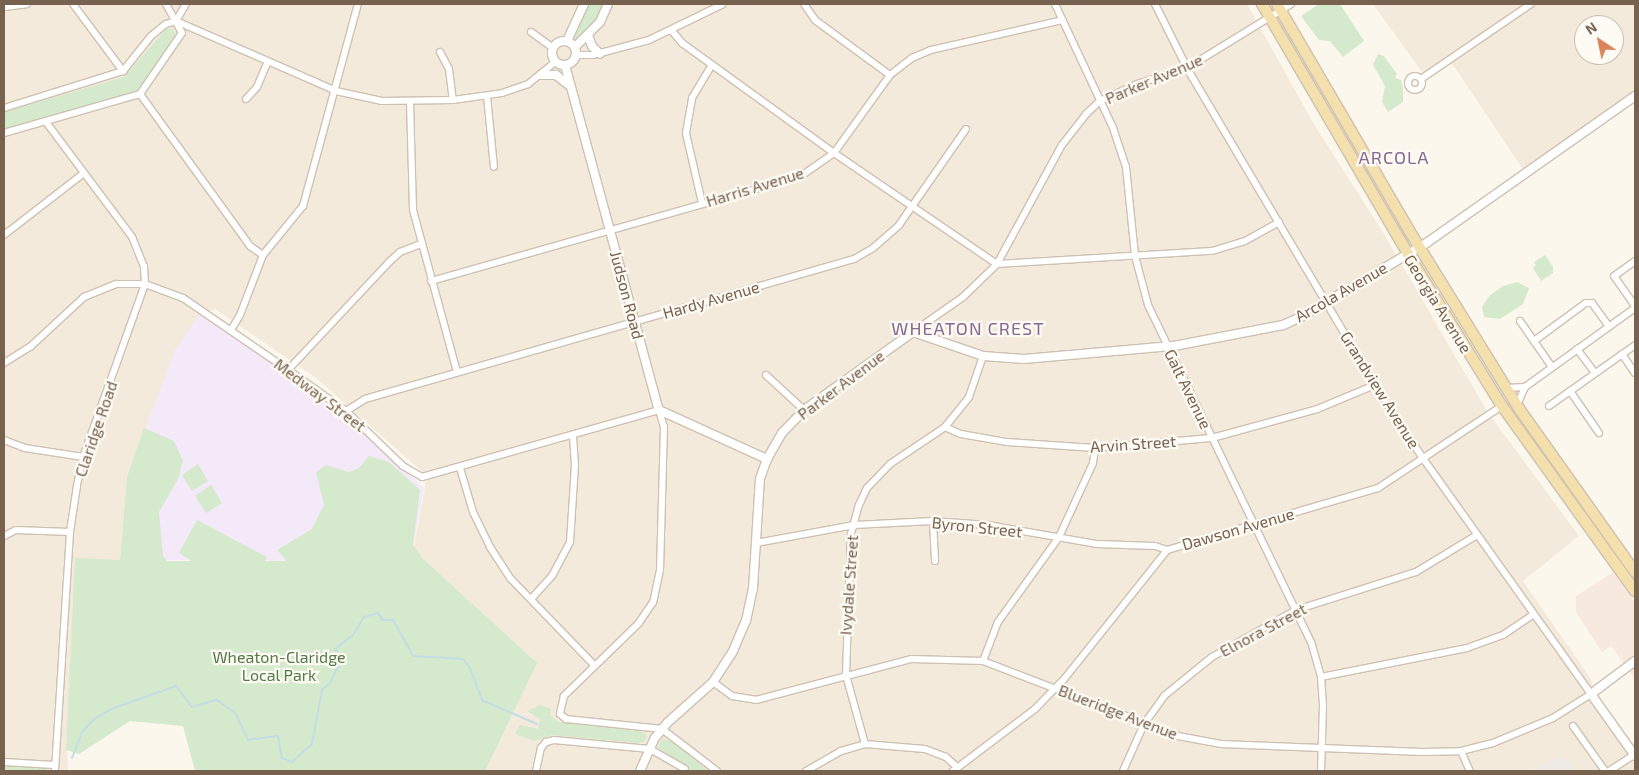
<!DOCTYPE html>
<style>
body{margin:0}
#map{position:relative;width:1639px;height:775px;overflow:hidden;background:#fcf7ed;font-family:"Exo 2",sans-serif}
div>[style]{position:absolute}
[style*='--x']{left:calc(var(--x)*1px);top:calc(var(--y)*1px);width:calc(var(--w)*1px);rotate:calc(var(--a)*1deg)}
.residential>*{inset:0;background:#f3eadc}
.commercial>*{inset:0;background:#f8e9df}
.industrial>*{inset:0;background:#eeeae5}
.education>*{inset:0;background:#f4e9f9}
.green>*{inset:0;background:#d5e9cc}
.stream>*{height:2px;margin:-1px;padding:0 1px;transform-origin:1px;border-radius:1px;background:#c2dde5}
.roads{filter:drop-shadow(1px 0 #cec1b2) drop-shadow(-1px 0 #cec1b2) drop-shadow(0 1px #cec1b2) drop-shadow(0 -1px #cec1b2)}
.minor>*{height:6px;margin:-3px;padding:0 3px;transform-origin:3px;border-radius:3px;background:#fff}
.minor>.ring{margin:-3px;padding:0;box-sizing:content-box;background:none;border:6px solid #fff;border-radius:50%}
.tertiary>*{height:8px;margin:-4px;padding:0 4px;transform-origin:4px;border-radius:4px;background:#fff}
.tertiary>.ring{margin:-4px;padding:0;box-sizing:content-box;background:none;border:8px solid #fff;border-radius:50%}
.primary>*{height:10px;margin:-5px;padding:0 5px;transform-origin:5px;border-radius:5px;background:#f4e0ac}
span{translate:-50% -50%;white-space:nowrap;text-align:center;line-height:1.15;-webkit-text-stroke:4.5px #fefbf4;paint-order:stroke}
.street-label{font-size:16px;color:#776250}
.park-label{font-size:16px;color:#537b49}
.neighbourhood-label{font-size:18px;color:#886991;letter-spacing:1px}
.frame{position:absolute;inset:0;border:5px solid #776250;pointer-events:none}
.north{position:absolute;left:1574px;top:15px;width:50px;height:50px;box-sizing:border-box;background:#fefbf4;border:1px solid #c8beb2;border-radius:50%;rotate:326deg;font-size:14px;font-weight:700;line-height:20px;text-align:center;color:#776250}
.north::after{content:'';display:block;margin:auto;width:18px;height:22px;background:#db855c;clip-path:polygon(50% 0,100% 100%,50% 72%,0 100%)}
</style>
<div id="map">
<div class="residential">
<i style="clip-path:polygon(4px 4px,1247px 4px,1315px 126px,1384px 234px,1487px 411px,1579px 536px,1523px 581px,1591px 679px,1597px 711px,1635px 764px,1635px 771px,1575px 771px,1563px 756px,1528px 771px,484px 771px,412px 558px,427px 476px,316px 378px,215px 309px,199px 315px,127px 477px,120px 560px,67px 741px,68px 771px,4px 771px)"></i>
<i style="clip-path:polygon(evenodd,1373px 4px,1635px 4px,1635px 96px,1526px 174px,1447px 56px,1423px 73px,1373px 4px,1584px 25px,1614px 25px,1614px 55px,1584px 55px,1584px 25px)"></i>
</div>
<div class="commercial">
<i style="clip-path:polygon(1613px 572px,1635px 603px,1635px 679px,1611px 646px,1602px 652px,1576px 612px,1576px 596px)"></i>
</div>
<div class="industrial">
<i style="clip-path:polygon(1563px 756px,1575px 771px,1528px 771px)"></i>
</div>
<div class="education">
<i style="clip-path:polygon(199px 315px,210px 316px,353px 418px,424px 488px,411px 561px,120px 560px,127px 477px,175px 350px)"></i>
</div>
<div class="green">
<i style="clip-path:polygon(588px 4px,605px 4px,595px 23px,577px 40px,573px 36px)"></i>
<i style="clip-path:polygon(1319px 4px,1340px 4px,1364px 41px,1343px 57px,1330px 41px,1319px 40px,1301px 16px)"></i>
<i style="clip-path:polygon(172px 28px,176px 35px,173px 42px,136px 92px,4px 129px,4px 112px,124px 77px,166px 29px)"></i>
<i style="clip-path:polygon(1378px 54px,1384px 56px,1397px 74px,1395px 78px,1401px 80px,1403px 89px,1403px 102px,1388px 112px,1382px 102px,1385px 86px,1373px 65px)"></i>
<i style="clip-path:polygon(1545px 255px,1553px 267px,1553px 273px,1541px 281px,1533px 268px,1536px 265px,1534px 262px)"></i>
<i style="clip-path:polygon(1517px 282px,1529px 288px,1523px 304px,1500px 319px,1484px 317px,1482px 307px,1489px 296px,1503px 286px)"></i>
<i style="clip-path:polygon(144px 428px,174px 441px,183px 461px,178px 479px,159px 512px,163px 556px,167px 561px,192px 561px,179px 553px,197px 520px,267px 557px,265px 561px,287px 561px,277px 550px,312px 529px,324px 505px,316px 472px,326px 465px,349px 472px,359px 468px,369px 456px,389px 462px,420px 490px,413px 545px,422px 558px,537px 663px,485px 771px,195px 771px,183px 726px,130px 721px,79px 754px,66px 750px,75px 558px,120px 560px,127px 477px)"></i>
<i style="clip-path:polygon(198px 464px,208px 481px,192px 491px,182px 475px)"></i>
<i style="clip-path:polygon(211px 485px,222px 503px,206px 513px,195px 496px)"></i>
<i style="clip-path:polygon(540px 705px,551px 709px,550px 715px,558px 722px,640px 730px,647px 736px,644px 742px,637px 743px,552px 735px,534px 741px,515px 734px,520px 725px,538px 729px,540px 719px,527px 711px)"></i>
<i style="clip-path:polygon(662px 739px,672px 741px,708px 771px,692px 771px,663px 751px,658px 747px)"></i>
<i style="clip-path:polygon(4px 764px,44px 767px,47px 771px,4px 771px)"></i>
</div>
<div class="stream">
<i style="--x:72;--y:758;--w:28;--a:-69"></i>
<i style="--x:82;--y:732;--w:16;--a:-47"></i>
<i style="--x:93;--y:720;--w:21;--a:-31"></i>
<i style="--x:111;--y:709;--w:69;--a:-19.5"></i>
<i style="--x:176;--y:686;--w:26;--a:53"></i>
<i style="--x:192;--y:707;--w:26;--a:-16"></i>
<i style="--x:217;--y:700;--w:22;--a:36"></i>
<i style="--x:235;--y:713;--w:30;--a:64"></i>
<i style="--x:248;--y:740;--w:30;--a:-8"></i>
<i style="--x:278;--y:736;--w:22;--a:80"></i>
<i style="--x:282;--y:758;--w:11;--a:22"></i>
<i style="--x:292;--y:762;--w:27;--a:-42"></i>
<i style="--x:312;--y:744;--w:55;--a:-79.5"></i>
<i style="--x:322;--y:690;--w:11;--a:-41"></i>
<i style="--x:330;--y:683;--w:28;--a:-64"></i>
<i style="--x:342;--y:658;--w:11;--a:-128"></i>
<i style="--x:335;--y:649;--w:23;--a:-38"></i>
<i style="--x:353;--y:635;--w:21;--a:-59"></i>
<i style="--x:364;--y:617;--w:15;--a:-16"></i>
<i style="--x:378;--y:613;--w:8;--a:60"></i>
<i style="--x:382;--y:620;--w:11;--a:0"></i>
<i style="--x:393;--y:620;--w:41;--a:60.9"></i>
<i style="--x:413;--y:656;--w:50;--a:3.4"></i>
<i style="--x:463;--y:659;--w:11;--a:52"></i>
<i style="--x:470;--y:668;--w:34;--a:69"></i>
<i style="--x:482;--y:700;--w:60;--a:23.6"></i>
</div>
<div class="roads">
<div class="minor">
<i style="--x:73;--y:4;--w:84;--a:53.3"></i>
<i style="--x:804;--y:4;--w:19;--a:55"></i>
<i style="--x:815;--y:20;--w:93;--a:36.3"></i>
<i style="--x:1055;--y:4;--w:137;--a:64.9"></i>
<i style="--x:1113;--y:128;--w:41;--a:71.6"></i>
<i style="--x:1126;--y:167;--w:89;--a:84.2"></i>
<i style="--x:1135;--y:256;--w:51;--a:75.1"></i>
<i style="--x:1148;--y:305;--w:377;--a:64.2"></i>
<i style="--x:1312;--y:645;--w:33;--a:74"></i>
<i style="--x:1321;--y:677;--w:28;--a:86"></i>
<i style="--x:1323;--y:705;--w:66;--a:91.7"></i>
<i style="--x:4;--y:7;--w:23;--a:-7"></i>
<i style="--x:176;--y:21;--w:20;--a:-60"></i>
<i style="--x:672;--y:31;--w:16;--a:50"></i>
<i style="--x:682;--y:43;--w:188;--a:35.9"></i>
<i style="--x:834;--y:153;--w:197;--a:34.3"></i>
<i style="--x:997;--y:264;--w:215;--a:-3.5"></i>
<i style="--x:1212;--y:251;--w:34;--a:-17"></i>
<i style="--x:1245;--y:241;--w:39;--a:-29"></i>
<i style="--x:531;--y:32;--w:26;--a:36"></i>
<i style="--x:440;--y:52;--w:19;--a:62"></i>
<i style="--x:449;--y:69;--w:31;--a:83"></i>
<i style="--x:576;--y:55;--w:17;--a:0"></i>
<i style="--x:593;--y:55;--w:58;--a:-15"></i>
<i style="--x:649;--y:40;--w:82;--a:-25.9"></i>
<i class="ring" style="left:1408px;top:76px;width:8px;height:8px"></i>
<i style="--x:1421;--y:79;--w:133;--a:-34.3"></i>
<i style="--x:140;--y:94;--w:188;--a:54.1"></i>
<i style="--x:250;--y:246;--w:16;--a:35"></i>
<i style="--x:487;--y:96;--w:71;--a:84.4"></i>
<i style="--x:246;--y:99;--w:16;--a:-47"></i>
<i style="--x:257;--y:87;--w:26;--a:-67"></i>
<i style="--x:410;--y:102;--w:108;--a:88.4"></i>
<i style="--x:413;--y:210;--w:168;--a:74.8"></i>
<i style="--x:4;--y:108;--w:125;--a:-17.3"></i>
<i style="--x:123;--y:71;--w:45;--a:-51.3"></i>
<i style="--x:151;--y:36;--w:19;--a:-39"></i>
<i style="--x:166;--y:24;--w:10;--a:-17"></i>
<i style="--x:176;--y:21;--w:175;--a:23.6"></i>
<i style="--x:336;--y:91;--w:47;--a:12.3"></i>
<i style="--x:382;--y:101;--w:71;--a:-0.8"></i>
<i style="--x:453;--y:100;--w:49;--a:-8.1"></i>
<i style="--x:502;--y:93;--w:28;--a:-19"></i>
<i style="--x:528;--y:84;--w:35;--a:-39"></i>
<i style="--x:46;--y:122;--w:144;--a:53.2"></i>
<i style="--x:132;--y:237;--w:31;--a:68"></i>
<i style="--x:144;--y:266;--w:18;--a:87"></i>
<i style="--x:145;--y:284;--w:184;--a:109.7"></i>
<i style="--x:83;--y:457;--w:30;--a:102"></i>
<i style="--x:77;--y:486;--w:47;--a:98.7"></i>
<i style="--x:70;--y:532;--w:239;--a:93.6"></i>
<i style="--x:4;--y:133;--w:141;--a:-16"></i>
<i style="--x:140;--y:94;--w:74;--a:-55.5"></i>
<i style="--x:182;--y:33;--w:33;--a:-119"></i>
<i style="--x:702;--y:203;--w:72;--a:-102.9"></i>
<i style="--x:686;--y:133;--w:36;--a:-80"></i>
<i style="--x:692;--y:98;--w:39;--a:-59"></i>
<i style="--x:4;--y:235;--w:101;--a:-37.8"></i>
<i style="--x:1635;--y:261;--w:26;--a:144"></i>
<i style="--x:1614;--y:276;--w:37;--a:55"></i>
<i style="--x:431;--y:281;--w:385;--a:-15.8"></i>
<i style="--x:801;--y:176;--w:40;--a:-34.9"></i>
<i style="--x:834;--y:153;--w:96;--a:-54.3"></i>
<i style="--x:890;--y:75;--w:28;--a:-38"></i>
<i style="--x:912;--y:58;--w:21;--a:-23"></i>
<i style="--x:931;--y:50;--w:135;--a:-12.8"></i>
<i style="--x:1520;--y:321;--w:56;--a:55.2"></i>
<i style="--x:231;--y:330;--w:17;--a:-59"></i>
<i style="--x:240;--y:315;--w:64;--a:-69"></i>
<i style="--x:263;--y:255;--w:63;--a:-50.8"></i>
<i style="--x:303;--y:206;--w:209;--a:-74.8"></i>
<i style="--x:913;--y:332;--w:61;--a:-35"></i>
<i style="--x:963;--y:297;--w:47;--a:-44.1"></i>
<i style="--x:997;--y:264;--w:136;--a:-61.4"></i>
<i style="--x:1062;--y:145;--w:39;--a:-52"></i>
<i style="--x:1086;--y:114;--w:19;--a:-43"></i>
<i style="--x:1100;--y:101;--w:41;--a:-24.7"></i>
<i style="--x:1137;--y:84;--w:52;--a:-17.7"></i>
<i style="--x:1187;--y:68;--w:122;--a:-31.6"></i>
<i style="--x:1534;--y:341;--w:64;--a:-36.2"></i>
<i style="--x:1586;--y:303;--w:6;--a:0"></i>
<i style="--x:1592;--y:303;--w:29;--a:54"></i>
<i style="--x:1577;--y:349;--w:30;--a:53"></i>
<i style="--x:1622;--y:354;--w:23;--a:56"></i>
<i style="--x:4;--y:363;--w:31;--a:-32"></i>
<i style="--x:30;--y:347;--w:74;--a:-42.8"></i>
<i style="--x:84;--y:297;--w:35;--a:-22"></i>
<i style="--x:117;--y:284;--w:28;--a:0"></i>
<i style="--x:145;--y:284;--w:40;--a:20.2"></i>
<i style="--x:183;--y:298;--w:127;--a:34.4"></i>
<i style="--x:288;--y:370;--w:71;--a:35.3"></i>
<i style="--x:346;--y:411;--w:79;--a:44"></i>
<i style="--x:403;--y:466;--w:22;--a:30"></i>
<i style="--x:422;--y:477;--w:246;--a:-15.8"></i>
<i style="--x:659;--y:410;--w:18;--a:74"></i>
<i style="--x:664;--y:427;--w:143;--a:91.6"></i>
<i style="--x:660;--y:570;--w:33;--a:102"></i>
<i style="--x:653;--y:602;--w:25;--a:124"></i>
<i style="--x:639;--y:623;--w:105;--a:135.8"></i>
<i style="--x:564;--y:696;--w:18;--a:103"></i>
<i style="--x:560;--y:714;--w:8;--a:40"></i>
<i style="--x:566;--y:719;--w:97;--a:5.9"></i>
<i style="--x:662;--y:729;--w:69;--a:37.4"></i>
<i style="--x:288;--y:370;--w:148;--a:-46.9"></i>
<i style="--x:389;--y:262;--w:15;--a:-42"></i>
<i style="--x:400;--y:252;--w:22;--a:-21"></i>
<i style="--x:766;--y:375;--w:52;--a:42.6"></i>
<i style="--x:1506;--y:388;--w:19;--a:-3"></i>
<i style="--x:1570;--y:391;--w:51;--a:55.4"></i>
<i style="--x:1517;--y:405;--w:20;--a:-66"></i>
<i style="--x:1525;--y:387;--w:135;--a:-35.7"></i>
<i style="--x:1549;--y:406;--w:105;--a:-35.3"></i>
<i style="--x:346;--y:411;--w:22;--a:-32"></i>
<i style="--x:365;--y:399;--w:509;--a:-15.98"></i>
<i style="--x:854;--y:259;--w:22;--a:-30"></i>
<i style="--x:873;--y:248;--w:35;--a:-41"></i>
<i style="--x:899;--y:225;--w:117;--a:-55.1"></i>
<i style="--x:945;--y:427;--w:17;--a:24"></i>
<i style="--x:961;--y:434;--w:47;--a:9.9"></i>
<i style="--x:1007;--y:442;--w:88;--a:3.9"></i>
<i style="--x:1095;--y:448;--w:117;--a:-4.9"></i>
<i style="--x:1212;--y:438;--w:109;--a:-15.4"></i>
<i style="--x:1317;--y:409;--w:63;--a:-22.5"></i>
<i style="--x:4;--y:440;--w:22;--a:21"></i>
<i style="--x:25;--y:448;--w:59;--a:8.8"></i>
<i style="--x:460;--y:468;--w:46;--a:73.5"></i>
<i style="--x:473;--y:512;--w:39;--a:64"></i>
<i style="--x:490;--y:547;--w:38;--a:57"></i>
<i style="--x:511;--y:579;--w:118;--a:46"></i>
<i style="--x:933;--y:521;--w:40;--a:87.1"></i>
<i style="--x:4;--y:536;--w:13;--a:-27"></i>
<i style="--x:16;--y:530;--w:54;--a:2.1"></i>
<i style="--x:756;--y:543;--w:100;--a:-10.4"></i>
<i style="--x:854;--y:525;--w:79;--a:-2.9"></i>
<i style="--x:933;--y:521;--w:55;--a:4.2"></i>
<i style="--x:988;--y:525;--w:111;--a:9.9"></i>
<i style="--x:1097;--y:544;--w:58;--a:2"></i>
<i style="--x:1155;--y:546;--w:13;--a:18"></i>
<i style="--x:532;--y:598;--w:30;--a:-48"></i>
<i style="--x:552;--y:576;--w:38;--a:-62"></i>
<i style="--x:570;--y:542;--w:77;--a:-86.3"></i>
<i style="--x:575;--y:465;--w:29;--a:-94"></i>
<i style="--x:983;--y:661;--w:42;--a:-69"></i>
<i style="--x:998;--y:622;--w:105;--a:-54.3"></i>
<i style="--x:1059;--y:537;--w:81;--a:-65.3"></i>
<i style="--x:1093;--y:463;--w:15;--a:-82"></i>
<i style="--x:1321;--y:677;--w:149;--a:-11.2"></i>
<i style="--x:1467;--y:648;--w:38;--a:-20"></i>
<i style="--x:1503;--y:635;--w:36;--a:-34"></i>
<i style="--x:713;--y:682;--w:24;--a:36"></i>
<i style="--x:732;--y:696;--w:24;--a:9"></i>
<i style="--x:756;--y:700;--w:160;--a:-14.8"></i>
<i style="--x:911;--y:659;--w:72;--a:1.6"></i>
<i style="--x:983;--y:661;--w:209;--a:21"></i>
<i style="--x:1178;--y:736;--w:44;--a:10.5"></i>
<i style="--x:1221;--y:744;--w:201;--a:2.3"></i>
<i style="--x:1422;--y:752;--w:39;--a:-1"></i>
<i style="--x:1461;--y:751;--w:33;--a:-14"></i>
<i style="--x:1493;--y:743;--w:65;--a:-22.6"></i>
<i style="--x:1553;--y:718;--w:45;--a:-32.3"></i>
<i style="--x:1591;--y:694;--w:287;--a:-125.5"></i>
<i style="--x:1424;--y:460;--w:90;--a:-123.2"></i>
<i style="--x:1375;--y:385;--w:369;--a:-120.7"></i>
<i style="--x:1187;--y:68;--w:72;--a:-116.6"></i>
<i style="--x:1573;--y:726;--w:55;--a:54.6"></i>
<i style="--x:865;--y:744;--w:72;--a:-105.4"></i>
<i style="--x:846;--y:675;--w:141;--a:-88"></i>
<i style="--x:851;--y:534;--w:30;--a:-75"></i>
<i style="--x:859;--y:505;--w:19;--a:-65"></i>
<i style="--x:867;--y:488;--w:33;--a:-46"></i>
<i style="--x:890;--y:464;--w:66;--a:-33.9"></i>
<i style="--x:945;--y:427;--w:38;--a:-51"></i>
<i style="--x:969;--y:397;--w:43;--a:-71.1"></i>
<i style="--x:1461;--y:751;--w:22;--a:66"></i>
<i style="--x:4;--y:762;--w:51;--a:3.4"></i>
<i style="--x:536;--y:771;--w:24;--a:-78"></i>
<i style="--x:541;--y:748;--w:8;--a:-50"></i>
<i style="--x:546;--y:742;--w:8;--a:-14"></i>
<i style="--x:554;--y:740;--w:96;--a:5.4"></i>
<i style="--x:650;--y:749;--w:40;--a:29.7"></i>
<i style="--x:806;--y:771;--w:40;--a:-29.7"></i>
<i style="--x:841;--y:751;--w:25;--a:-16"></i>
<i style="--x:865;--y:744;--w:60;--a:4.8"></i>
<i style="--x:925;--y:749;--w:22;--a:21"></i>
<i style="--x:946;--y:757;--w:16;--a:43"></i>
<i style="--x:953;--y:771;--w:103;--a:-37.1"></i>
<i style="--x:1035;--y:709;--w:43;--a:-45.9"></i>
<i style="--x:1065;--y:678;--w:164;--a:-51.4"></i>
<i style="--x:1167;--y:550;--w:220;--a:-16.4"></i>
<i style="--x:1378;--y:488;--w:149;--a:-33.5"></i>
<i style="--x:1123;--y:771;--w:51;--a:-65.9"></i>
<i style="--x:1144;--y:724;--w:34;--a:-54"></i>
<i style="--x:1164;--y:696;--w:62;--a:-39.1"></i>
<i style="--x:1212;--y:657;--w:96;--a:-29.2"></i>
<i style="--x:1296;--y:610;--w:126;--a:-17.6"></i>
<i style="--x:1416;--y:572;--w:71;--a:-31.2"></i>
<i style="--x:1609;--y:771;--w:30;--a:-33"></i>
</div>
<div class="tertiary">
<i style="--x:588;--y:35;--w:12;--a:70"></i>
<i style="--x:592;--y:46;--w:11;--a:45"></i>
<i class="ring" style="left:552px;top:41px;width:16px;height:16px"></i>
<i style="--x:567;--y:41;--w:41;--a:-65.3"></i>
<i style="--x:575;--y:47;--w:35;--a:-45"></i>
<i style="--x:600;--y:22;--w:20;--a:-66"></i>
<i style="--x:565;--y:65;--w:358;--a:74.8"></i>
<i style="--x:659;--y:410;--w:119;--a:24.4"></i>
<i style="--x:541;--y:75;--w:15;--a:0"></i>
<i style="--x:556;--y:75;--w:16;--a:38"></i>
<i style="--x:1635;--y:661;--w:55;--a:143.1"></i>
<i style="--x:1591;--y:694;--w:76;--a:54.6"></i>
<i style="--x:640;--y:771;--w:36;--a:-66"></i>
<i style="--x:655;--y:738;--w:19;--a:-51"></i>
<i style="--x:667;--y:723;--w:62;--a:-41.7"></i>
<i style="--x:713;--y:682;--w:37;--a:-57"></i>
<i style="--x:733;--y:651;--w:33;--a:-67"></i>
<i style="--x:746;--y:621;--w:33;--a:-78"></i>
<i style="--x:753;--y:589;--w:110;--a:-86.4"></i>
<i style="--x:760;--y:479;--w:21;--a:-71"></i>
<i style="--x:767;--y:459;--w:30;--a:-60"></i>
<i style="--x:782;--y:433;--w:32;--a:-46"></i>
<i style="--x:804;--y:410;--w:134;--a:-35.6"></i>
<i style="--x:913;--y:332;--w:74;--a:18.9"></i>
<i style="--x:983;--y:356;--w:41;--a:4.2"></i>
<i style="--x:1024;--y:359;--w:151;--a:-5"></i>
<i style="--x:1174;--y:346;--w:111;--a:-10.9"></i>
<i style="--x:1283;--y:325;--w:22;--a:-24"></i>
<i style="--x:1303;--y:316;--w:145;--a:-30.6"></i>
<i style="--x:1428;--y:242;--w:253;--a:-35.2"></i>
</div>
<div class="primary">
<i style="--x:1262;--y:4;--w:290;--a:59.7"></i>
<i style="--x:1408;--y:254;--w:179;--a:58.3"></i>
<i style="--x:1502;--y:406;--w:228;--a:54.3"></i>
<i style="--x:1277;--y:4;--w:264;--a:59.7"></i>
<i style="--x:1410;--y:232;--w:209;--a:58.3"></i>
<i style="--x:1520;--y:410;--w:199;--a:54.6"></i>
</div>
</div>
<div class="street-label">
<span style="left:1154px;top:79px;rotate:-23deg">Parker Avenue</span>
<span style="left:755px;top:187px;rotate:-17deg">Harris Avenue</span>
<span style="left:1341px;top:292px;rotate:-30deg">Arcola Avenue</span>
<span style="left:627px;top:295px;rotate:75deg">Judson Road</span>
<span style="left:711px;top:300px;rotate:-16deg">Hardy Avenue</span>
<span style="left:1438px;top:304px;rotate:58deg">Georgia Avenue</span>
<span style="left:841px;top:385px;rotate:-37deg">Parker Avenue</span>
<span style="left:1188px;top:389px;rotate:64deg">Galt Avenue</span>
<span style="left:1380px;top:390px;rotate:58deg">Grandview Avenue</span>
<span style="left:320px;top:395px;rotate:37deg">Medway Street</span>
<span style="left:96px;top:429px;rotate:-71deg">Claridge Road</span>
<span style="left:1133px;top:444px;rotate:-4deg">Arvin Street</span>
<span style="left:977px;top:527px;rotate:6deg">Byron Street</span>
<span style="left:1238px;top:529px;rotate:-16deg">Dawson Avenue</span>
<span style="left:849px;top:585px;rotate:-86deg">Ivydale Street</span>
<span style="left:1263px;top:630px;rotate:-28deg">Elnora Street</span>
<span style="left:1118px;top:712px;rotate:21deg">Blueridge Avenue</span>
</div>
<div class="park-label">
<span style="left:279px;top:666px">Wheaton-Claridge<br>Local Park</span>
</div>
<div class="neighbourhood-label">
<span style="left:1394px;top:157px">ARCOLA</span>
<span style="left:968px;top:328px">WHEATON CREST</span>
</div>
<div class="frame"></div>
<div class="north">N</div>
</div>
